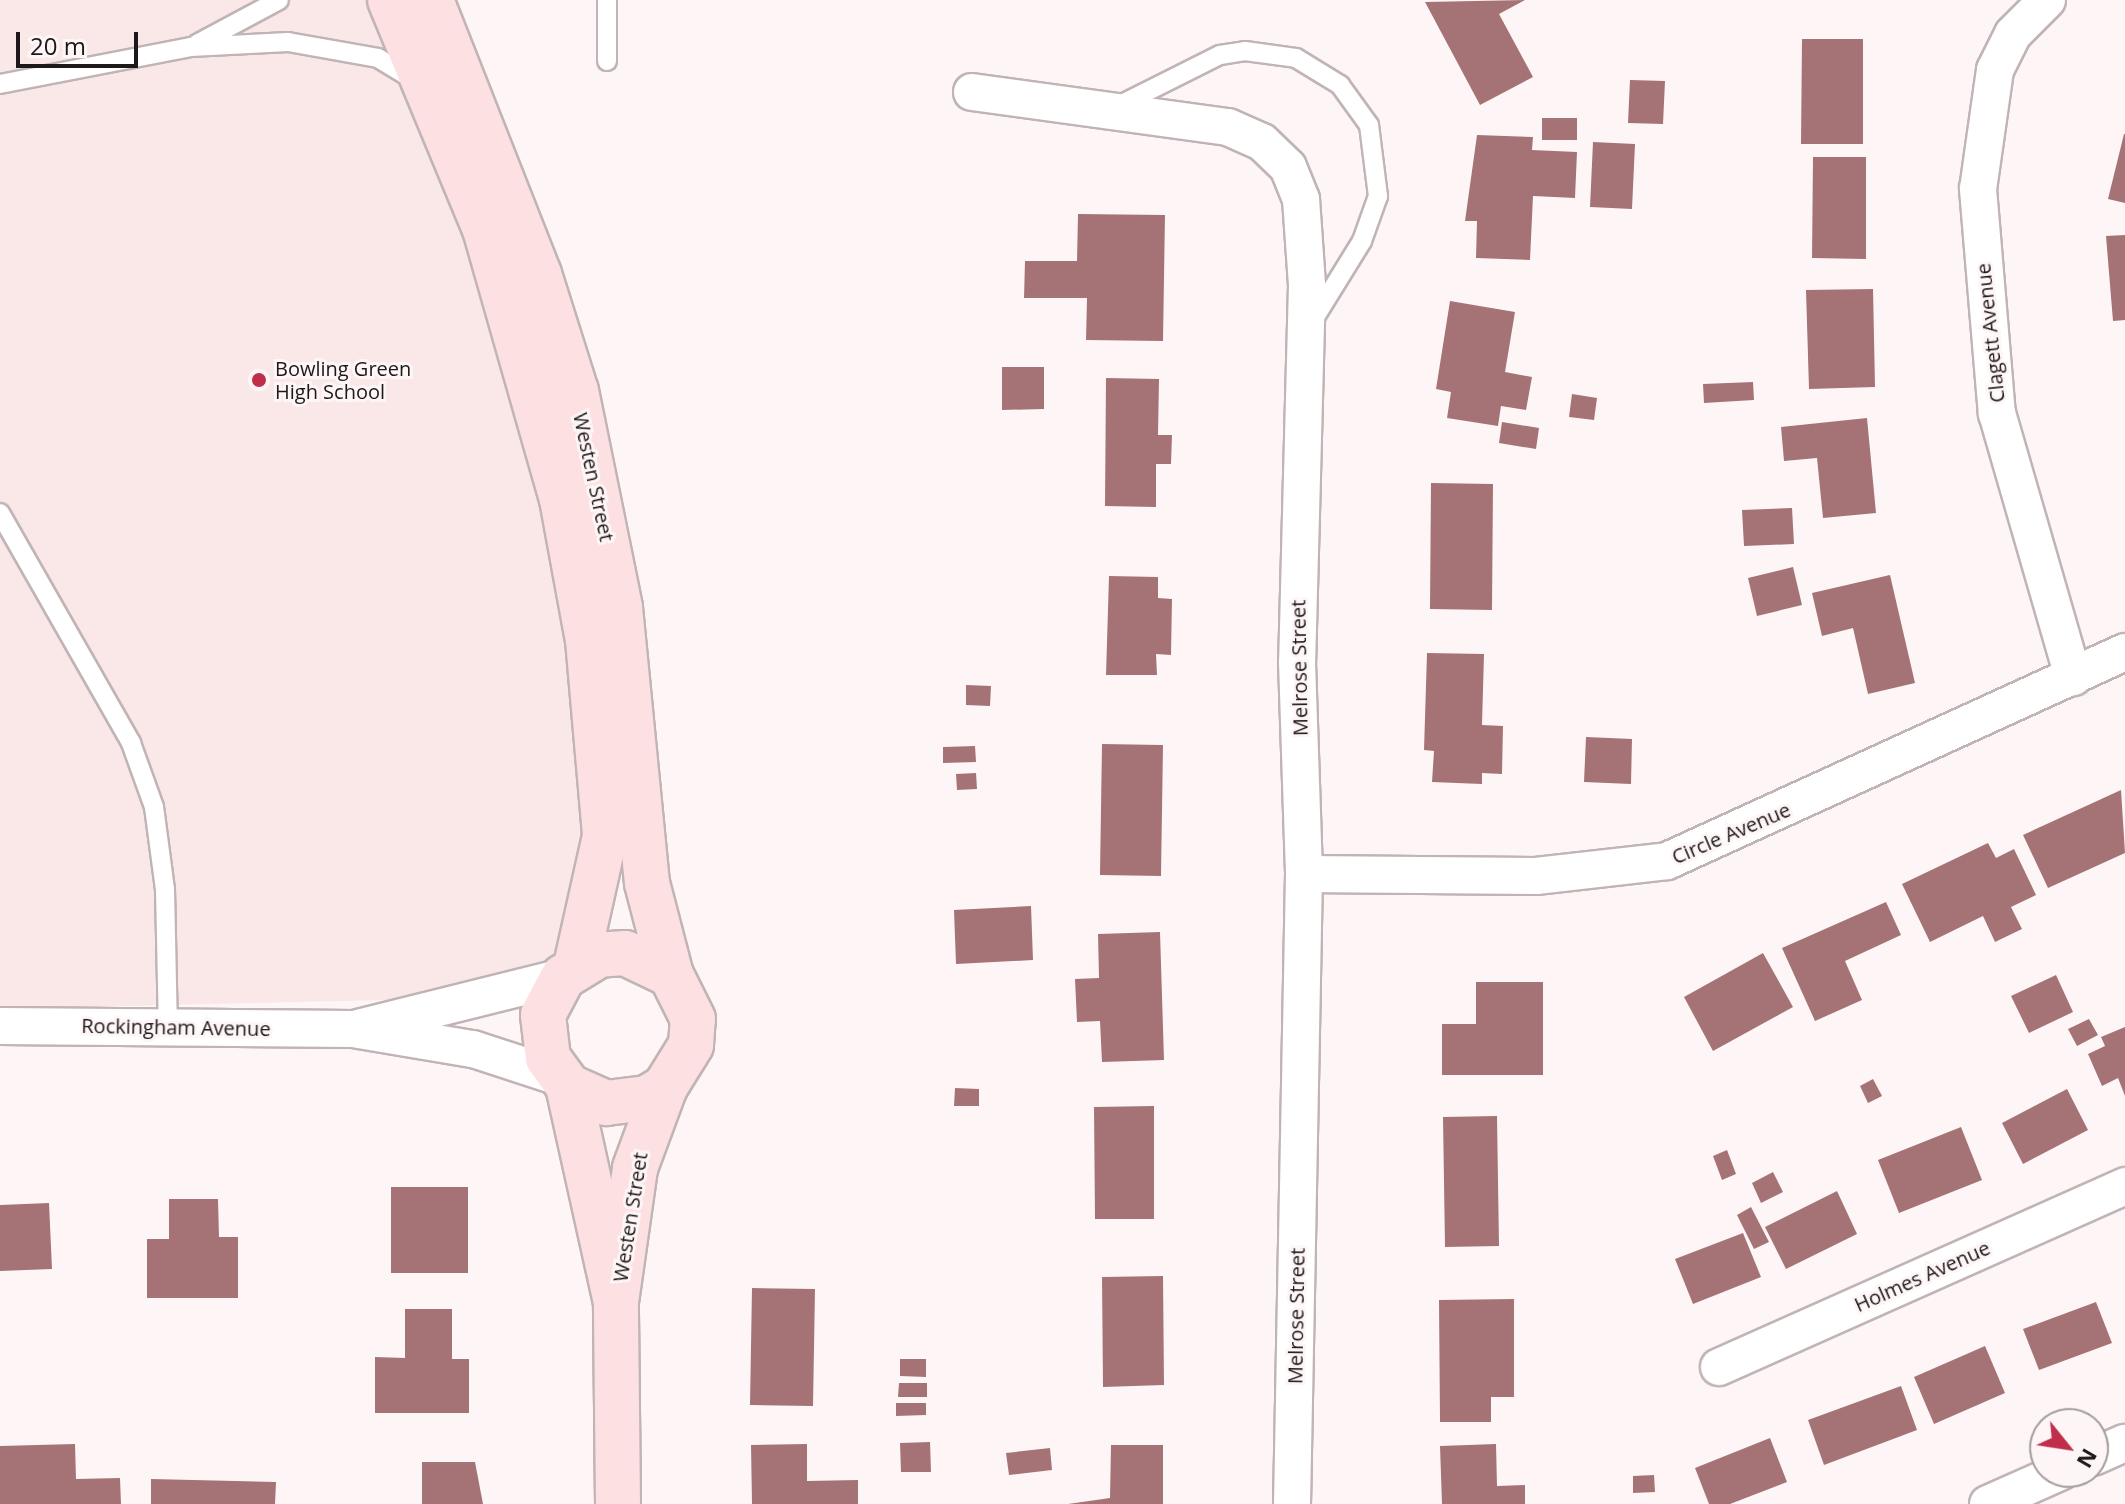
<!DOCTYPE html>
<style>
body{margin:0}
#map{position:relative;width:2125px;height:1504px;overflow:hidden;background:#fef6f6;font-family:"Open Sans",sans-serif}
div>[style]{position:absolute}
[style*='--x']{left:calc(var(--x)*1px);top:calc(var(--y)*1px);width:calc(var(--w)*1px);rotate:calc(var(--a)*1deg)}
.built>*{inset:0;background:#fae8e8}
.building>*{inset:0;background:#a57376}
.roads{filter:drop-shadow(2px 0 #c1b4b5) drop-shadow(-2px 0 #c1b4b5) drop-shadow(0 2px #c1b4b5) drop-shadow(0 -2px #c1b4b5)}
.lane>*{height:18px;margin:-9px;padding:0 9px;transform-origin:9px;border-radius:9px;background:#fff}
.street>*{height:36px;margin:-18px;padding:0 18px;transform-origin:18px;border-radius:18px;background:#fff}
.secondary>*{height:44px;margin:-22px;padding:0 22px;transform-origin:22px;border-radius:22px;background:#fde0e2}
.dots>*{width:22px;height:22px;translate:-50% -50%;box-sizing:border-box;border:4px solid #fef6f6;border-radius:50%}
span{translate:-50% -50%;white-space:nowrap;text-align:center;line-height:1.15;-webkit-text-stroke:6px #fef6f6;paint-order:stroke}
.street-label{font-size:20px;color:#1d1819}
.poi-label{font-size:20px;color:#1d1819}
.left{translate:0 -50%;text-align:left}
.north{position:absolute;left:2029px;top:1408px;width:80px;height:80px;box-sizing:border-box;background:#fef6f6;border:2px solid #a49d9e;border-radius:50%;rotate:120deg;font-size:22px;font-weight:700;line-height:32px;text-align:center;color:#1d1819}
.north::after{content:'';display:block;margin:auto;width:28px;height:36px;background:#bf2e4b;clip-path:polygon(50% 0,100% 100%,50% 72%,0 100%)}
.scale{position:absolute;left:16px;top:32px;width:122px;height:36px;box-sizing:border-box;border:4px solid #1d1819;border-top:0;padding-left:10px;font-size:24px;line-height:28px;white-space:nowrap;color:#1d1819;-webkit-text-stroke:6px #fef6f6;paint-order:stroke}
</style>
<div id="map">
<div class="built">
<i style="clip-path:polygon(0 0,369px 0,415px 87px,559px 519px,591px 898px,546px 975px,429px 999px,0 1009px)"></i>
</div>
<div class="building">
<i style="clip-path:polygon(1525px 0,1499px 14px,1533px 77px,1480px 105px,1425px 2px)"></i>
<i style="clip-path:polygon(1802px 39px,1863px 39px,1863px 144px,1801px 144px)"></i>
<i style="clip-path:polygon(1630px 80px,1665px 81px,1663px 124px,1628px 123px)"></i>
<i style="clip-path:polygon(1542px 118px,1577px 118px,1577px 140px,1542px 140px)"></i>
<i style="clip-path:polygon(2124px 134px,2125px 134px,2125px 203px,2108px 199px)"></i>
<i style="clip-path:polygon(1477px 135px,1533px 137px,1532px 150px,1577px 152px,1575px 198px,1533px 196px,1530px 260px,1476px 258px,1477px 221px,1465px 221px)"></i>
<i style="clip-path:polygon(1593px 142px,1635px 144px,1632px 209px,1590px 207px)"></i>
<i style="clip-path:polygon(1813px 157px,1866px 157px,1866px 259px,1812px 258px)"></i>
<i style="clip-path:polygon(1078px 214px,1165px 215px,1163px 341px,1086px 340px,1087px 298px,1024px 298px,1025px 261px,1077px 261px)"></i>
<i style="clip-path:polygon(2125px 235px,2125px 320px,2113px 321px,2106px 236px)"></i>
<i style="clip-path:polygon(1873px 289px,1875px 387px,1809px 389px,1806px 290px)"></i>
<i style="clip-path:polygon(1450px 301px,1515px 312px,1505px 372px,1532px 377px,1526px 410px,1501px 406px,1498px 426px,1447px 418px,1451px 392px,1436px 389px)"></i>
<i style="clip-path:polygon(1002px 367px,1044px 367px,1044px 409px,1002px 410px)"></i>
<i style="clip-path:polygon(1106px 378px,1159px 379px,1158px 435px,1172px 435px,1171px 464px,1156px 464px,1156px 507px,1105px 506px)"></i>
<i style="clip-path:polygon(1753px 382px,1754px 400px,1704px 403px,1703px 384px)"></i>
<i style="clip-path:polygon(1572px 394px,1597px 398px,1594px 420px,1569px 417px)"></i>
<i style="clip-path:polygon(1867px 418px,1876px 513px,1823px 518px,1817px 458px,1784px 461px,1781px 427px)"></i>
<i style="clip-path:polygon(1502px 422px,1539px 428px,1536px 449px,1499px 443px)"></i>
<i style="clip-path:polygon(1431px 483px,1493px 484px,1492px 610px,1430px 609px)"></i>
<i style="clip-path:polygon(1792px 508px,1794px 544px,1744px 546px,1742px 510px)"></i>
<i style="clip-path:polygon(1793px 567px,1802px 605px,1757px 616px,1748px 578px)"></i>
<i style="clip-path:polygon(1890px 575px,1915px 683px,1868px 694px,1853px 628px,1822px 636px,1812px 593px)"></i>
<i style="clip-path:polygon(1109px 576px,1158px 577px,1158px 598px,1172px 599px,1171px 655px,1156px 654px,1157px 675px,1106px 675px)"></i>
<i style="clip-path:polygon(1427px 653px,1484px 654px,1482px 725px,1503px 726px,1502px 774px,1482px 773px,1482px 784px,1432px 782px,1434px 751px,1424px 750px)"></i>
<i style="clip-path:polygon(966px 685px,991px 686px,990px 706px,966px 705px)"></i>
<i style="clip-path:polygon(1586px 737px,1632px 739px,1631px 784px,1584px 782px)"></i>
<i style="clip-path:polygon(1102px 744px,1163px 745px,1161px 876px,1100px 875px)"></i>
<i style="clip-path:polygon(975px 746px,976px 762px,943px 763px,943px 747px)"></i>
<i style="clip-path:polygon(976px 773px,977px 789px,957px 790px,956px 774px)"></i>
<i style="clip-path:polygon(2121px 790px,2125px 853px,2048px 888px,2023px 835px)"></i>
<i style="clip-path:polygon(1988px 843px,1996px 858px,2014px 849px,2036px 895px,2011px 907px,2022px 929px,1995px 942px,1983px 916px,1930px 942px,1902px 884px)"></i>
<i style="clip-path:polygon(1886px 902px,1901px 935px,1845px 961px,1862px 1000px,1815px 1021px,1782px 948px)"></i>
<i style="clip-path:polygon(1031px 906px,1033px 960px,956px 964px,954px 910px)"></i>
<i style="clip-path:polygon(1160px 932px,1164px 1060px,1102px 1062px,1100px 1021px,1077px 1022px,1075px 979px,1099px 978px,1098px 934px)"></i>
<i style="clip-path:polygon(1763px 953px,1793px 1007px,1713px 1051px,1684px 997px)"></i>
<i style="clip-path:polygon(2056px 975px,2073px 1012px,2029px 1033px,2011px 996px)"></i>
<i style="clip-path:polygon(1476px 982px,1543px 982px,1543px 1075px,1442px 1075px,1442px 1024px,1476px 1024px)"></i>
<i style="clip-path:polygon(2089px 1019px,2098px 1035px,2077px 1046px,2068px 1029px)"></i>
<i style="clip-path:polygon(2125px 1027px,2125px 1096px,2118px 1078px,2102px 1086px,2088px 1054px,2105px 1046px,2101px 1037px)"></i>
<i style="clip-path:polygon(1873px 1079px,1882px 1096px,1868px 1103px,1860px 1086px)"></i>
<i style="clip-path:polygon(955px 1088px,979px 1089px,979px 1106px,954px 1106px)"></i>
<i style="clip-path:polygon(2067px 1089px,2088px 1130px,2023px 1164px,2002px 1123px)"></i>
<i style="clip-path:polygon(1154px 1106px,1154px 1219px,1095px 1219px,1094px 1107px)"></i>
<i style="clip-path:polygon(1497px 1116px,1499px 1246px,1445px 1247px,1443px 1117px)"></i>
<i style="clip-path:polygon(1961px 1127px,1982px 1180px,1899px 1213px,1878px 1160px)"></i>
<i style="clip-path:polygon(1727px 1150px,1736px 1174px,1722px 1180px,1713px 1156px)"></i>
<i style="clip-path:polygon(1773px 1172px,1783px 1192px,1761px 1203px,1752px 1183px)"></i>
<i style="clip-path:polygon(391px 1187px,468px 1187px,468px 1273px,391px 1273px)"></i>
<i style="clip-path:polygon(1837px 1191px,1857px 1234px,1786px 1269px,1765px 1227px)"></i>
<i style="clip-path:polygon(169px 1199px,218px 1199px,219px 1237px,238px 1237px,238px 1298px,147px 1298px,147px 1239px,169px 1239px)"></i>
<i style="clip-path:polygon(49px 1203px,52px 1269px,0 1271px,0 1205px)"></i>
<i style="clip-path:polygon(1751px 1207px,1769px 1242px,1754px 1249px,1737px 1215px)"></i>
<i style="clip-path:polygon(1743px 1233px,1761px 1277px,1693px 1304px,1675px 1259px)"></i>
<i style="clip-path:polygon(1163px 1276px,1164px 1385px,1103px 1387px,1102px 1277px)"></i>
<i style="clip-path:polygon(752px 1288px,815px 1289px,813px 1406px,750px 1405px)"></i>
<i style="clip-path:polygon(1514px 1299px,1514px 1397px,1491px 1397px,1491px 1422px,1440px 1422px,1439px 1300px)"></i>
<i style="clip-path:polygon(2096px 1302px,2112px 1343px,2039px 1370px,2023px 1329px)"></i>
<i style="clip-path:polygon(405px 1309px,452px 1309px,452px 1359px,469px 1359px,469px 1413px,375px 1413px,375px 1357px,405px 1358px)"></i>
<i style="clip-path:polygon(1985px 1346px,2005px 1393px,1934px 1424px,1914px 1377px)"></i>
<i style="clip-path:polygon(900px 1359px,926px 1359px,926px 1377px,900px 1376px)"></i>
<i style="clip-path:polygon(899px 1383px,927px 1383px,927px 1397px,898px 1397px)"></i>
<i style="clip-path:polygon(1901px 1386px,1917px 1430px,1824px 1465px,1808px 1420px)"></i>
<i style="clip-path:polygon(896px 1403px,926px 1403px,926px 1415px,896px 1416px)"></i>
<i style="clip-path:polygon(1770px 1438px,1787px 1482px,1730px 1504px,1709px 1504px,1695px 1468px)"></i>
<i style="clip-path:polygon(930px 1442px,931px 1472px,901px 1472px,900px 1443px)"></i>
<i style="clip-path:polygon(75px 1444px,76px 1479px,120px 1478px,121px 1504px,0 1504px,0 1446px)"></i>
<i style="clip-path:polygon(807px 1444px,807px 1481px,858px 1480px,858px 1504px,752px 1504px,751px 1445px)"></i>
<i style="clip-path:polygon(1496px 1444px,1497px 1486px,1525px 1485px,1525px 1504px,1442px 1504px,1440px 1446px)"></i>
<i style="clip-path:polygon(1111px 1445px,1163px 1445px,1163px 1504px,1068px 1504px,1110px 1498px)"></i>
<i style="clip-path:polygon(1050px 1448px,1052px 1470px,1009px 1475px,1006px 1453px)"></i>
<i style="clip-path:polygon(422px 1462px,475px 1462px,483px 1504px,422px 1504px)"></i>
<i style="clip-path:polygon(1654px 1475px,1655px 1492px,1633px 1493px,1633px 1476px)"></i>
<i style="clip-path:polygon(151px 1479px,276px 1482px,275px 1504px,151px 1504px)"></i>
</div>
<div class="roads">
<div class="lane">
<i style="--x:197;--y:44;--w:93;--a:-28.2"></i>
<i style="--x:607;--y:61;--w:61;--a:-90"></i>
<i style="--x:0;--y:84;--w:195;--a:-11"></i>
<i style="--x:191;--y:47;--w:97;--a:-3"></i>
<i style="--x:288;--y:42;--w:91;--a:10.1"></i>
<i style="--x:378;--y:58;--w:42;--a:31.4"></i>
<i style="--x:1116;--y:107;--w:116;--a:-26.6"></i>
<i style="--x:1220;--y:55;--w:25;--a:-9"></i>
<i style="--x:1245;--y:51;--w:51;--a:7.8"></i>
<i style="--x:1296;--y:58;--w:52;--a:31.5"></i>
<i style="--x:1340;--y:85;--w:49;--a:54.1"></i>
<i style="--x:1369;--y:125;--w:72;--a:82.8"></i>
<i style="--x:1378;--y:196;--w:48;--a:109.6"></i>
<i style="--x:1362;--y:241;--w:95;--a:121.7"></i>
<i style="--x:0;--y:513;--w:265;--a:60.3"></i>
<i style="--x:131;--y:743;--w:68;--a:70.2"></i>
<i style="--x:154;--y:807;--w:83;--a:82.4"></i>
<i style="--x:165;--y:889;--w:138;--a:88.8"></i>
</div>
<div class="street">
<i style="--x:2047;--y:0;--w:48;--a:135"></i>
<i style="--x:2013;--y:34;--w:40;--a:116.6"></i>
<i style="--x:1995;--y:70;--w:120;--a:98.1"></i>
<i style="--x:1978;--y:189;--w:225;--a:85.2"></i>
<i style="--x:1997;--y:413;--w:275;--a:73.9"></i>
<i style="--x:972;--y:92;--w:258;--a:7.8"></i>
<i style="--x:1228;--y:127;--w:37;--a:24"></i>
<i style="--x:1262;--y:142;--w:36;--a:44"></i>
<i style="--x:1288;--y:167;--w:35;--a:68"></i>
<i style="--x:1301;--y:199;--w:86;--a:86"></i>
<i style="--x:1307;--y:285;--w:377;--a:91.5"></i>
<i style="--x:1297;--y:662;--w:212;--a:88.1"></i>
<i style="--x:1304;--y:874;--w:630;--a:91.09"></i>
<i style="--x:1304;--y:874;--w:232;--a:0.5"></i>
<i style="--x:1536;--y:876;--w:132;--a:-6.5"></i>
<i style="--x:1667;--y:861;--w:503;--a:-24.53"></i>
<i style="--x:0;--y:1026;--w:353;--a:0.5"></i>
<i style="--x:353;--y:1029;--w:122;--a:9.5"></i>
<i style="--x:473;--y:1049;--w:90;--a:18"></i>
<i style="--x:358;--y:1028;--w:211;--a:-14"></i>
<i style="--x:1719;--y:1367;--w:445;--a:-24"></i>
<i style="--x:2093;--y:1457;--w:35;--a:-24"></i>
<i style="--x:1988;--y:1504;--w:79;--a:-24"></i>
</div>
<div class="secondary">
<i style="--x:390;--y:0;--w:248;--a:67.5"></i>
<i style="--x:485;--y:229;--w:281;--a:74.1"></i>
<i style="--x:562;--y:499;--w:143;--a:79.6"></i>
<i style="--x:588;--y:640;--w:197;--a:85"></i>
<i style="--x:605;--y:836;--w:133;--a:102.6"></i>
<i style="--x:431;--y:0;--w:295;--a:68.5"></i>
<i style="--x:539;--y:274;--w:123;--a:72.5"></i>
<i style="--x:576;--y:391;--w:221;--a:78.5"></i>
<i style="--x:620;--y:608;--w:276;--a:84.4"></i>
<i style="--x:647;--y:883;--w:95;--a:75.4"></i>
<i style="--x:568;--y:1086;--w:42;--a:24.1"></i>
<i style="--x:606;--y:1103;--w:41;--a:-7"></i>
<i style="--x:647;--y:1098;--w:21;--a:-31"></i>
<i style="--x:665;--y:1087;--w:49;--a:-58.2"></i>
<i style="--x:691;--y:1045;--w:26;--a:-86"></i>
<i style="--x:693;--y:1019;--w:49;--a:-116.6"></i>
<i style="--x:671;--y:975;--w:51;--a:-154.4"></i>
<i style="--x:625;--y:953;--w:26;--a:176"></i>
<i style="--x:599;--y:955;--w:42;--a:148.6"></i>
<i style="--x:563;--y:977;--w:43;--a:117.8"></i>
<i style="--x:543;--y:1015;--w:43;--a:83.4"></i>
<i style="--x:548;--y:1058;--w:34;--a:54"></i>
<i style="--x:568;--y:1086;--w:221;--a:77.5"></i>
<i style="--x:618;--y:1504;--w:202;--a:-90.6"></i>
<i style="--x:616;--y:1302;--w:135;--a:-81.9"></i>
<i style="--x:635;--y:1168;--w:86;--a:-69.7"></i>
</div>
</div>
<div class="dots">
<i style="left:259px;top:380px;background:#bf2e4b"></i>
</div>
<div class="street-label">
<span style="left:1990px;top:333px;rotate:-96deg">Clagett Avenue</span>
<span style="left:594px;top:477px;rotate:78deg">Westen Street</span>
<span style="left:1299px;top:668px;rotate:-91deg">Melrose Street</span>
<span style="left:1731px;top:833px;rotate:-23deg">Circle Avenue</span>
<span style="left:176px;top:1027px;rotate:1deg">Rockingham Avenue</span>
<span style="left:630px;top:1217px;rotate:-81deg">Westen Street</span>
<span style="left:1922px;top:1276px;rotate:-24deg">Holmes Avenue</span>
<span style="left:1296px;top:1316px;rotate:-89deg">Melrose Street</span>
</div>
<div class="poi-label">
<span class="left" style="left:275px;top:380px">Bowling Green<br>High School</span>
</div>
<div class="north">N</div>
<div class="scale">20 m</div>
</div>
